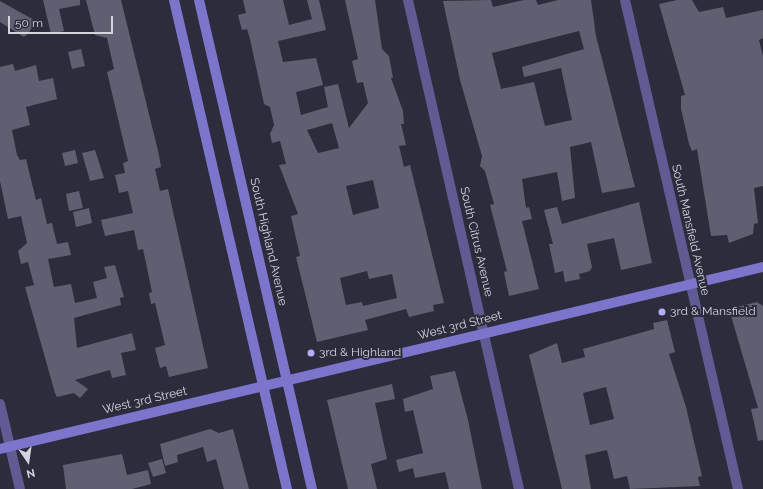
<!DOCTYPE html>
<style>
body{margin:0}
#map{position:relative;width:763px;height:489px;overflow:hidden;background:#2c2c3c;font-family:Raleway,sans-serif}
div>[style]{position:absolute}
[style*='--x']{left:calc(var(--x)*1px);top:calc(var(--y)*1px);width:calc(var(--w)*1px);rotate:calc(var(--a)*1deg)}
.building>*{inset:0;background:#5f5f71}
.street>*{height:10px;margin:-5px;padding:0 5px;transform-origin:5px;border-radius:5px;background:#605c93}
.secondary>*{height:10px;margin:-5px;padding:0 5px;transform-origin:5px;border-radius:5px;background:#7c75cb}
.dots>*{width:11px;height:11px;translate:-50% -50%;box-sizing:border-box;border:2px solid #2c2c3c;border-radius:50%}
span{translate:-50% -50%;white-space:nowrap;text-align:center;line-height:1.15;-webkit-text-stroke:4px #2c2c3c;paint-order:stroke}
.street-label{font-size:12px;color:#d4d4df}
.poi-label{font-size:12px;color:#d4d4df}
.left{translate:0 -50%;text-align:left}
.north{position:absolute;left:8px;top:441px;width:40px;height:40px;-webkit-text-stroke:3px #2c2c3c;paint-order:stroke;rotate:167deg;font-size:11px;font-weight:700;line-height:16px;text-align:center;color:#d4d4df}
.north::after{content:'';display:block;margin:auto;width:14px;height:18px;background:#d4d4df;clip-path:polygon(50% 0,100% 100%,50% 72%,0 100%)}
.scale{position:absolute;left:8px;top:16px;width:105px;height:18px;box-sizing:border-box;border:2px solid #d4d4df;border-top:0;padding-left:5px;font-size:12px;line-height:14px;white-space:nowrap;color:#d4d4df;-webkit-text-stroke:3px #2c2c3c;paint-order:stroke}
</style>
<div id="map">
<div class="building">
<i style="clip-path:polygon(43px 0,80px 0,80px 5px,59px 9px,64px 31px,51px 34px)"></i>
<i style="clip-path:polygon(86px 0,121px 0,159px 155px,161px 167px,155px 169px,160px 191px,168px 189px,208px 368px,169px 377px,166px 366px,160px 368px,155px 348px,165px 345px,155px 303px,151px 304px,149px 293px,152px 292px,143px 249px,138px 250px,134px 230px,105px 236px,101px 220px,133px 213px,128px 191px,119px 193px,115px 175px,125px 173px,123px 163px,128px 161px,107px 72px,114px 69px,107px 38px,95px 35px)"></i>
<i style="clip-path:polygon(evenodd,243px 0,283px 0,289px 25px,312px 19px,307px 0,319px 0,326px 30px,278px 41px,283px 62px,316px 58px,323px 85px,296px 92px,301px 115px,328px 107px,324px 87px,338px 84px,349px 128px,368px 103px,363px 82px,357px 83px,352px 61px,358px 59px,345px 0,375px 0,382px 49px,389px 56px,393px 78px,391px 78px,403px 111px,404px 124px,401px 124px,406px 145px,399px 146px,404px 167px,410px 165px,444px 303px,433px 305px,434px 311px,409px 317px,406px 309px,365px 320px,368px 330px,317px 342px,296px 257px,300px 256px,291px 216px,298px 214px,279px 165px,286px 164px,280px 141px,272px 143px,270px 134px,274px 125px,270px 107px,264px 104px,250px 39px,247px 29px,242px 30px,238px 15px,246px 13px,243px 0,332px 123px,339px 148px,318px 153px,307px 130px,332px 123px,243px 0,373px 180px,379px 208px,353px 215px,346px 186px,373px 180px,243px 0,367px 271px,369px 279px,392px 274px,397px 298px,363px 306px,362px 302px,346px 305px,340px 278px,367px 271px)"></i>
<i style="clip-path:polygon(evenodd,491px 0,493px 7px,524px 0,536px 0,538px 5px,558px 0,591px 0,596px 36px,635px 187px,602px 193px,591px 142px,570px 147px,575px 198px,562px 201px,557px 172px,522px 179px,526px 208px,529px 207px,532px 219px,522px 221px,539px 289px,509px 296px,504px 272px,507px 271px,490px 205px,494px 204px,485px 171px,480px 166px,482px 156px,460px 80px,443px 1px,491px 0,579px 31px,584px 49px,522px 67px,524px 77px,561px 68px,572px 120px,545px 126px,534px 82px,501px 89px,492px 53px,579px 31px)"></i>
<i style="clip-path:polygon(677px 0,692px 0,699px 12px,723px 7px,726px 18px,763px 10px,763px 38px,759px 40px,763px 56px,763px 186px,754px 188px,758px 223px,754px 224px,753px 234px,729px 243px,727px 235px,711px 236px,697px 149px,692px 151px,689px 144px,681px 109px,681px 96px,685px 95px,659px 4px)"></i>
<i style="clip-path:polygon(0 1px,36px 21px,28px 34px,24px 37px,0 22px)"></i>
<i style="clip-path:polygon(81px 49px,85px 66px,72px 69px,68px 52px)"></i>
<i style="clip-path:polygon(13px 64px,15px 71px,36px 65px,39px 81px,53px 78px,57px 99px,26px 107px,30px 125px,12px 130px,17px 155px,20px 160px,26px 159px,36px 200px,41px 198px,47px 224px,52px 223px,57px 244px,68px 242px,71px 255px,48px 259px,54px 287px,71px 284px,75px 303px,97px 298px,93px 282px,107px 278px,104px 267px,115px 265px,124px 297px,120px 298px,121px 305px,74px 318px,77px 348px,132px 333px,136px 350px,121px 353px,126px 375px,112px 378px,110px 370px,75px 380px,88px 389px,80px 398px,74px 393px,57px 397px,55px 393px,25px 287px,34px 285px,28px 262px,21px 264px,18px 251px,27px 243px,21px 216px,8px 219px,0 181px,0 67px)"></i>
<i style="clip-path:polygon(75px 150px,78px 163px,65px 166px,62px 153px)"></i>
<i style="clip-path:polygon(95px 150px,104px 178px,90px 181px,82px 153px)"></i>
<i style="clip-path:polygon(79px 191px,83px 208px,69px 211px,66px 194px)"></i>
<i style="clip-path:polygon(639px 202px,652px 263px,621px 270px,614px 238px,587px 244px,592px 267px,590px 271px,579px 274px,580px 279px,565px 282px,563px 271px,555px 273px,549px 244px,553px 244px,544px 210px,557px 207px,562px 224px)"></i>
<i style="clip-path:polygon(89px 208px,92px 223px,76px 227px,73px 212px)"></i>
<i style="clip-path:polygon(757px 302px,763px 306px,763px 440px,758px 441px,751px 409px,758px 408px,729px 309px)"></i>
<i style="clip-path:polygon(evenodd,667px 320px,675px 352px,669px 354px,686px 407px,702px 476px,698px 477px,700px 486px,630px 489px,627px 476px,614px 479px,607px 450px,585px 455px,591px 489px,562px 489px,529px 355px,557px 343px,562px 363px,585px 357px,583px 349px,654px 329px,653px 323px,667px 320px,606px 387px,614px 419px,590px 425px,583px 393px,606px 387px)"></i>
<i style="clip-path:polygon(455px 371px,468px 420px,482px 489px,449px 489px,445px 472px,415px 478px,413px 468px,399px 472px,396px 460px,423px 453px,413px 410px,405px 412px,403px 399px,433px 389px,430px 376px)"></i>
<i style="clip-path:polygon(392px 384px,395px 399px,375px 403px,387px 459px,371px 464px,377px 489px,348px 489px,327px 400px)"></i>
<i style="clip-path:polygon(210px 429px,219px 433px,233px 429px,249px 489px,224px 489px,216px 459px,207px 462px,203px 447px,177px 455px,178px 462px,165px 466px,160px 444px)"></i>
<i style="clip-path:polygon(122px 454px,127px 475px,148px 470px,151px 484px,132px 489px,66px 489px,63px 465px)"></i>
<i style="clip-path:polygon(162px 459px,166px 473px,153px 477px,148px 463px)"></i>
</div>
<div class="street">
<i style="--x:408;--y:0;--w:501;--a:77.21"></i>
<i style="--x:625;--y:0;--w:502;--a:76.99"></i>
<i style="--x:0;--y:404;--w:87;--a:76.8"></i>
</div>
<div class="secondary">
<i style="--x:174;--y:0;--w:502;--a:76.99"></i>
<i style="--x:199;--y:0;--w:502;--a:76.99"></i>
<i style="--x:0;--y:449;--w:784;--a:-13.42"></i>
</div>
<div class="dots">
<i style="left:662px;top:312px;background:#b1adfa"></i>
<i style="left:311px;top:353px;background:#b1adfa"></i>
</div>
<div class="street-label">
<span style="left:690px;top:230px;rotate:77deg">South Mansfield Avenue</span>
<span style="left:268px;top:242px;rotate:77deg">South Highland Avenue</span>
<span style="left:476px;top:242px;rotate:77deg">South Citrus Avenue</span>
<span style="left:460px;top:326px;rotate:-14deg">West 3rd Street</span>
<span style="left:145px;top:401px;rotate:-13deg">West 3rd Street</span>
</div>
<div class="poi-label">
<span class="left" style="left:670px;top:312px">3rd &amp; Mansfield</span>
<span class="left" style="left:319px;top:353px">3rd &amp; Highland</span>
</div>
<div class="north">N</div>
<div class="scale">50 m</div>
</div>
